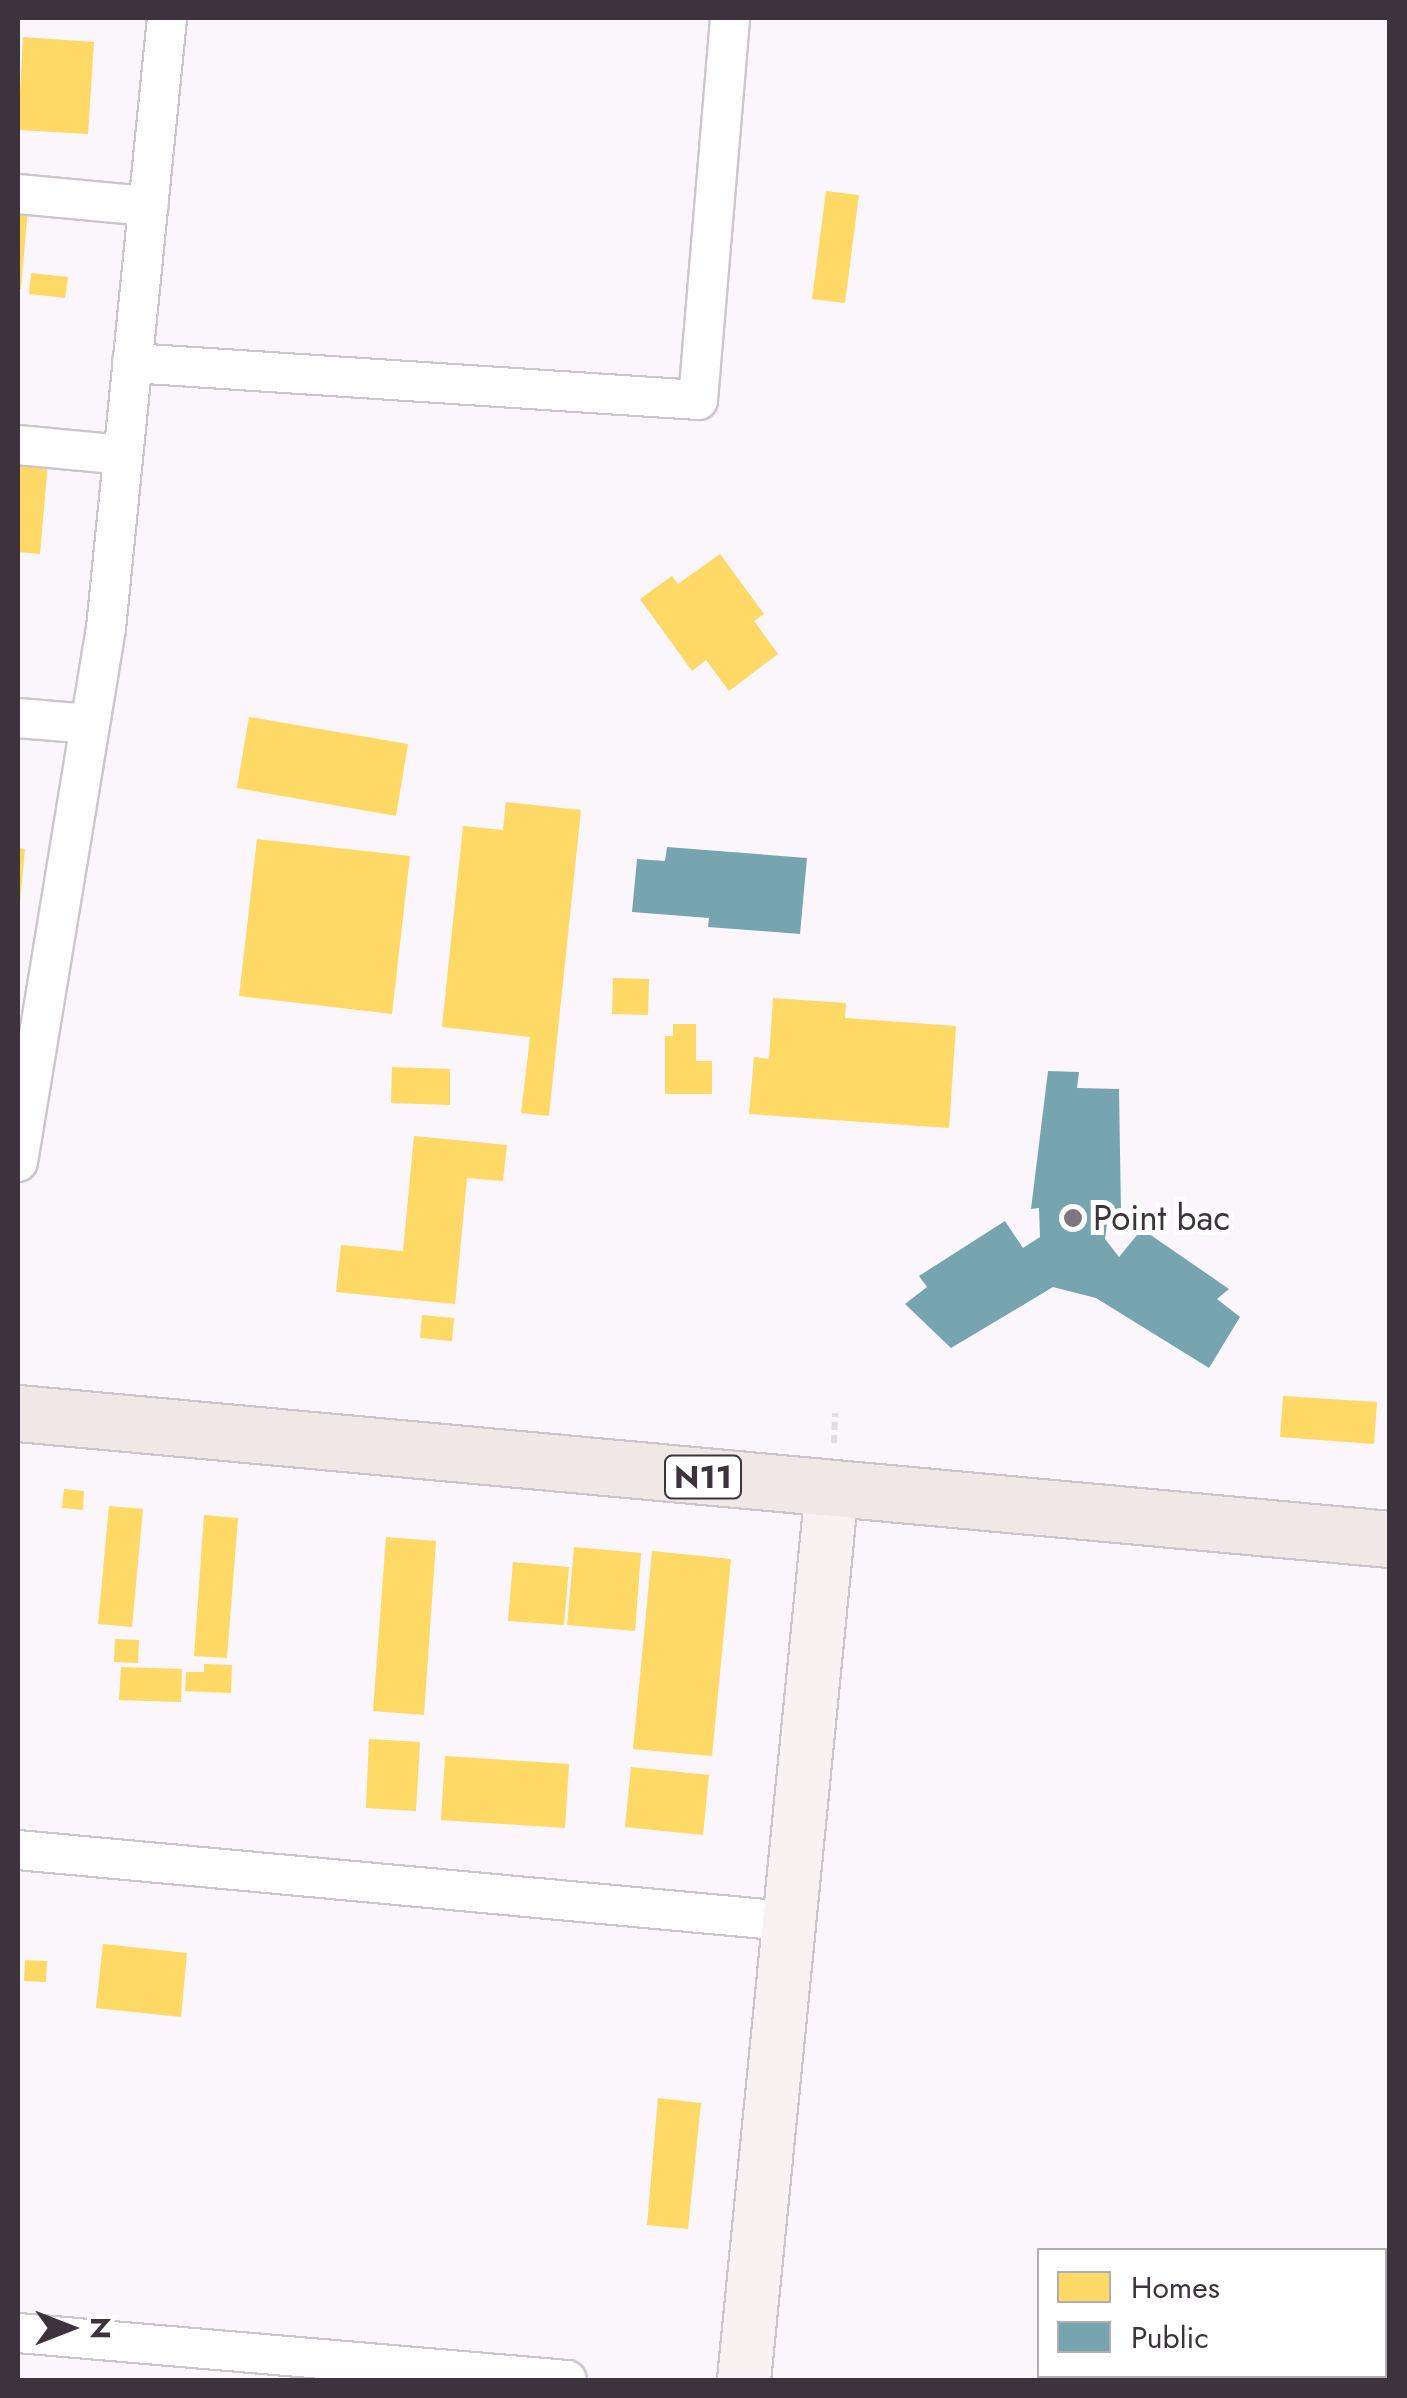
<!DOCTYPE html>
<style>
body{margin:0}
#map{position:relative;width:1407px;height:2398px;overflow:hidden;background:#fbf6fb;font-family:Jost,sans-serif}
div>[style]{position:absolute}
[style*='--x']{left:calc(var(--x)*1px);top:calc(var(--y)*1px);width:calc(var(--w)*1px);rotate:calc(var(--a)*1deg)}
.homes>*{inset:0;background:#ffd966}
.public>*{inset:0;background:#76a5af}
.path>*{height:6px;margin-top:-3px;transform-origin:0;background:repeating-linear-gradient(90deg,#e0dee0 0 8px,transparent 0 13px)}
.roads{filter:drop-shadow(2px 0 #ccc6cc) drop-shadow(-2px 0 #ccc6cc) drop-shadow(0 2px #ccc6cc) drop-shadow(0 -2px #ccc6cc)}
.minor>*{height:38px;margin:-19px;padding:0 19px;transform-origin:19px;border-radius:19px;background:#fefefe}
.secondary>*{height:52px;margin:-26px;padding:0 26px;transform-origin:26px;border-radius:26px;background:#f8f3f2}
.primary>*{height:55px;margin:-27.5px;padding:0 27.5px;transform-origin:27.5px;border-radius:27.5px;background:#f0e8e6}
.dots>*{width:28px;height:28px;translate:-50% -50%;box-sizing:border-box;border:5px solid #fff;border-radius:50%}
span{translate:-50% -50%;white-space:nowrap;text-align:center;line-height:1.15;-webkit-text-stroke:10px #fff;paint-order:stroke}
.shield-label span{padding:2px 8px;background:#fff;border:2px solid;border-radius:8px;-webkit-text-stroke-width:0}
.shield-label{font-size:32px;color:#3c333d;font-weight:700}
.poi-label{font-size:35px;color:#3c333d}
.left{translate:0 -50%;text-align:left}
.frame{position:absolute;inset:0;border:20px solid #3c333d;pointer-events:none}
.legend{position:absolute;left:1037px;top:2248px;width:350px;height:130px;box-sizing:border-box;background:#fff;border:2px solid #b1adb1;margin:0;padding:12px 18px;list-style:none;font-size:30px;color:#3c333d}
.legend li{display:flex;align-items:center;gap:20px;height:50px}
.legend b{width:50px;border:2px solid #b1adb1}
.north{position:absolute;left:20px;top:2278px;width:100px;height:100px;-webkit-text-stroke:8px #fff;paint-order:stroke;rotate:90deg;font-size:28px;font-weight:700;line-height:40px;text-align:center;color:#3c333d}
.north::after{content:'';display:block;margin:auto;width:35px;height:45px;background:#3c333d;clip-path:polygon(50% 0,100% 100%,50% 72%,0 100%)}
</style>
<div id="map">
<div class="homes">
<i style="clip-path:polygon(23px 37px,94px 42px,88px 134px,18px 130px)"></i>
<i style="clip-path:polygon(826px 191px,859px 195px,845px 303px,812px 299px)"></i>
<i style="clip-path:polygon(18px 194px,29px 195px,21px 289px,18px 289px)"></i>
<i style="clip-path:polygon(31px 273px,68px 277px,65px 298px,29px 294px)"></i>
<i style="clip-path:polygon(18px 459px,48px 462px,40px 554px,18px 552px)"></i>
<i style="clip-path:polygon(720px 554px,764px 614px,754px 621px,778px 654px,729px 691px,706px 660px,692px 671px,640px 599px,672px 576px,678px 584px)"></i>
<i style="clip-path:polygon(249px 717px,408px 744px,396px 816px,237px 788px)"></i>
<i style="clip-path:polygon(506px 802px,581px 810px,549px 1116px,521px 1113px,530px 1037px,442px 1027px,463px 826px,503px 830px)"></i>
<i style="clip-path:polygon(257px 839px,410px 856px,392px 1014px,239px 996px)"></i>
<i style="clip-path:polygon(18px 848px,25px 849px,20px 903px,18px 903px)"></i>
<i style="clip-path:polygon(613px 978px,649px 979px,648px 1015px,612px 1014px)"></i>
<i style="clip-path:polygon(773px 998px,846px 1003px,845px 1018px,956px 1026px,949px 1128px,749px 1114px,754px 1057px,769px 1059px)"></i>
<i style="clip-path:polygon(673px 1024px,696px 1024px,696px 1061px,712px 1061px,712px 1094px,665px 1094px,665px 1036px,673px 1036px)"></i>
<i style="clip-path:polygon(392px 1067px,450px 1069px,450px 1105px,391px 1103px)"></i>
<i style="clip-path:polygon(414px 1136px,507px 1145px,503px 1181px,467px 1178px,455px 1304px,336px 1292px,341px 1245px,403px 1251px)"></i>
<i style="clip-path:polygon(422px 1315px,454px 1318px,452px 1341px,420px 1338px)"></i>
<i style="clip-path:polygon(1283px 1396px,1377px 1402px,1374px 1444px,1280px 1437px)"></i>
<i style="clip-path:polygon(64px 1489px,84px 1491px,83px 1510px,62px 1508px)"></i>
<i style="clip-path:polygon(109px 1506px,143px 1509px,132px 1627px,98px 1624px)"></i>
<i style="clip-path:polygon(204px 1515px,238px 1518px,227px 1658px,194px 1656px)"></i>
<i style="clip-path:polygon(386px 1537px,436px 1541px,424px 1715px,373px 1711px)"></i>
<i style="clip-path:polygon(574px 1547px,641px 1553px,635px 1631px,567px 1625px)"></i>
<i style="clip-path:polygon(652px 1551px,731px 1559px,712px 1756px,633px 1749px)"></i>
<i style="clip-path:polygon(513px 1562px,569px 1567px,564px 1625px,508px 1621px)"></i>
<i style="clip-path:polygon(115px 1639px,139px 1640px,138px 1663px,114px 1662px)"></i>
<i style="clip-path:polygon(204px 1664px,232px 1665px,231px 1693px,185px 1691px,186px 1672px,204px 1672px)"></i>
<i style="clip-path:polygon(121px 1667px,182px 1669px,181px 1702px,119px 1700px)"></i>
<i style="clip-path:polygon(369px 1739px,420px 1742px,416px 1811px,366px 1808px)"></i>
<i style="clip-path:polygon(445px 1756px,569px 1764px,565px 1828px,441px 1820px)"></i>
<i style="clip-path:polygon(631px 1767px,709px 1775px,703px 1835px,625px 1827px)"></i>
<i style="clip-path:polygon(103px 1944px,187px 1953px,181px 2017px,96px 2008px)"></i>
<i style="clip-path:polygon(25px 1960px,47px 1961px,46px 1982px,24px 1981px)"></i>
<i style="clip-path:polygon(658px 2098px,701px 2103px,688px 2229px,647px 2225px)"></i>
</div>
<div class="public">
<i style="clip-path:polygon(667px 847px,807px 858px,800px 934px,708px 927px,709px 918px,632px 912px,637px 859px,665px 861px)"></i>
<i style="clip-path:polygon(1048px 1071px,1079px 1072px,1077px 1088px,1119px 1089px,1121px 1212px,1108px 1215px,1105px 1239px,1119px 1257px,1142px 1229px,1229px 1289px,1217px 1299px,1240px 1317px,1209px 1368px,1096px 1298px,1053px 1287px,951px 1348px,905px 1304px,927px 1287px,919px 1276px,1005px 1221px,1023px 1248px,1040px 1237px,1039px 1208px,1031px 1209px)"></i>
</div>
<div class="path">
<i style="--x:834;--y:1443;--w:30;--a:-88"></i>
</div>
<div class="roads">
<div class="minor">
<i style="--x:18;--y:194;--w:131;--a:5.3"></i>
<i style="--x:132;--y:363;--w:567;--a:3.74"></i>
<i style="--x:698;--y:400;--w:383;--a:-85.2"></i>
<i style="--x:18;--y:445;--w:105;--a:5.4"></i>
<i style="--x:18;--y:718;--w:71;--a:4.8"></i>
<i style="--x:18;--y:1162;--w:541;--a:-80.64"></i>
<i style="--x:106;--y:628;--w:613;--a:-84.29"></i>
<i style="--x:18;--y:1850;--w:772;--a:5.28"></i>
<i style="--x:18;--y:2333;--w:551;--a:4.89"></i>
</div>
<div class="secondary">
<i style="--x:744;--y:2380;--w:895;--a:-84.36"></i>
</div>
<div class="primary">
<i style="--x:18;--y:1413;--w:1378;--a:5.25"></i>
</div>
</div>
<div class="dots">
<i style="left:1073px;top:1218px;background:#7f7780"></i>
</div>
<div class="shield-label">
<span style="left:703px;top:1477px">N11</span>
</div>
<div class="poi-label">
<span class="left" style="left:1093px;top:1218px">Point bac</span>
</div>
<div class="frame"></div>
<ul class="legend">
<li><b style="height:28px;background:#ffd966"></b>Homes</li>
<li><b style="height:28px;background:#76a5af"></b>Public</li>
</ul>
<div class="north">N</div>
</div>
